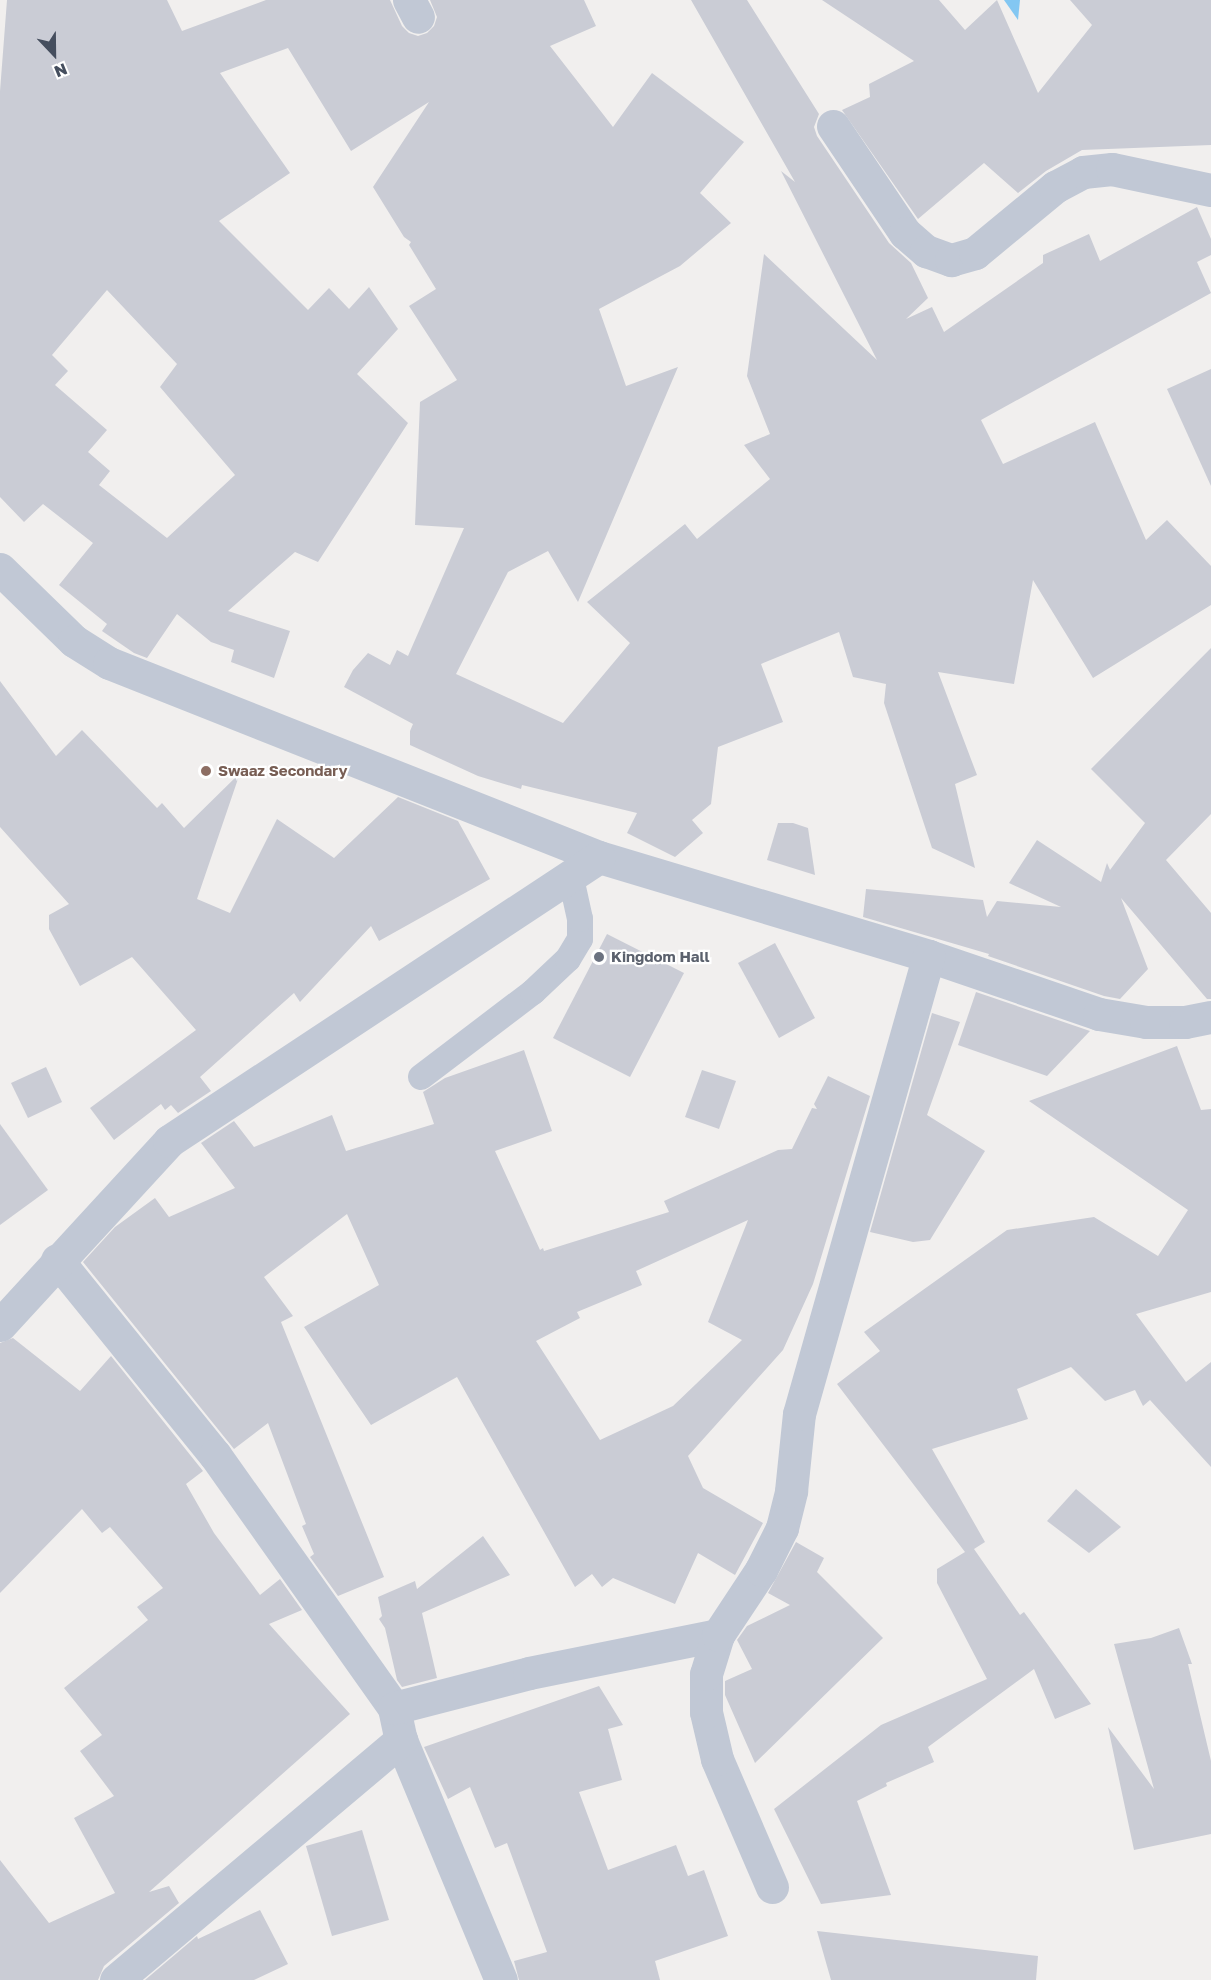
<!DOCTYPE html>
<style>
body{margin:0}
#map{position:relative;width:1211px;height:1980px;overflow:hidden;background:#f1efee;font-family:"Golos Text",sans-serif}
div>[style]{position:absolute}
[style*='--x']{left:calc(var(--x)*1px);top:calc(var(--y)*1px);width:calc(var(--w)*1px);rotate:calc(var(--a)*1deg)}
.water>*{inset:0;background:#83c7f2}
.building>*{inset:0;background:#caccd5}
.lane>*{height:26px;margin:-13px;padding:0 13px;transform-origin:13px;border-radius:13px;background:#c1c8d5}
.street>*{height:33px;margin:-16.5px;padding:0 16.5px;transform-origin:16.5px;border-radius:16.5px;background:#c1c8d5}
.dots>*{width:16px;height:16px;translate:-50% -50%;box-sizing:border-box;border:3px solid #fff;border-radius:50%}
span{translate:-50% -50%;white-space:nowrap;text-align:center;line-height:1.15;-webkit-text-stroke:4.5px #fff;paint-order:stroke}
.education-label{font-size:15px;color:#785e54;font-weight:700}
.left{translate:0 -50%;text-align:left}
.worship-label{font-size:15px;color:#5b616d;font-weight:700}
.north{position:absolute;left:24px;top:24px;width:60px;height:60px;-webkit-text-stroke:4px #fff;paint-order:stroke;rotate:158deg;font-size:16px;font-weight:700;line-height:24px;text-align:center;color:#454e5e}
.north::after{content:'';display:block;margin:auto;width:21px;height:27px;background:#454e5e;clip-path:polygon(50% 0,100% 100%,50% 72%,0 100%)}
</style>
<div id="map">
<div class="water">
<i style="clip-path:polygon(1004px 0,1020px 0,1018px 20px)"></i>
</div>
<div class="building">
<i style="clip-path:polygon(evenodd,7px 0,167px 0,182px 31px,266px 0,390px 0,402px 26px,409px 33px,418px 36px,427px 33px,434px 26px,437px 17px,430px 0,584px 0,596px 26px,550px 46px,613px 127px,652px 73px,744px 142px,700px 193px,731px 223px,680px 266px,599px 309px,626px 386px,678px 367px,578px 602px,548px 551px,508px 572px,456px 674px,563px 723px,630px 643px,587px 602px,685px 524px,697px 539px,770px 479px,744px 445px,770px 434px,747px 376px,764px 254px,877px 360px,781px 171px,795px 182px,691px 0,747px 0,819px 114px,814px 127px,817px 136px,889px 243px,911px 263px,928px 298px,906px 319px,932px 307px,944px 332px,1043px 263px,1043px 255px,1089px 234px,1100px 261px,1197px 207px,1211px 239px,1211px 255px,1197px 262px,1211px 293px,981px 420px,1003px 464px,1095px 422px,1146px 540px,1167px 520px,1211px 566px,1211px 605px,1093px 678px,1033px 580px,1014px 684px,938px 672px,977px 775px,955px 784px,975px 868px,932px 848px,884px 703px,886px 684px,853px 677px,839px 632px,761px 664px,783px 722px,718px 747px,711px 804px,692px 820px,703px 833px,675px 857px,627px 833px,637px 813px,522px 785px,521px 789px,478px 776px,410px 745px,410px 731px,413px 724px,344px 687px,353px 670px,368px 653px,390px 665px,397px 650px,408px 656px,464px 528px,415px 525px,420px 402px,457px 380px,409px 306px,436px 289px,409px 245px,411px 242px,404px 237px,373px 187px,429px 102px,351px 151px,288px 48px,220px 73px,290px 173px,219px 221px,308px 310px,329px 288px,349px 309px,369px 287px,398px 329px,357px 374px,408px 423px,318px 562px,295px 552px,228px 611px,290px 631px,274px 678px,231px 662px,234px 650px,211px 642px,177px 614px,147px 658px,134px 653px,102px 631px,107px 624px,59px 585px,93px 543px,43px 504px,24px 522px,0 497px,0 91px,7px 0,107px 290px,177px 364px,160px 387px,235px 475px,167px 538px,99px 485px,110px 471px,88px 452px,107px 430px,55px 385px,68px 371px,52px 355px,107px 290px)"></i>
<i style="clip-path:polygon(822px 0,939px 0,965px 30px,997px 0,1038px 93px,1092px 25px,1070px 0,1211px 0,1211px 145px,1082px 150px,1046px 171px,1018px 193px,984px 163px,918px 219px,842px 110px,870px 97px,869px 84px,914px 61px)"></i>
<i style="clip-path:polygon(1211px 369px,1211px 486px,1167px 389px)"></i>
<i style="clip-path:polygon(1211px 648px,1211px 814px,1166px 860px,1211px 913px,1211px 999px,1207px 999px,1121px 898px,1148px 969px,1120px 999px,1104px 996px,988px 956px,989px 954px,863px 917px,866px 889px,983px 900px,987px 917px,997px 901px,1061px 907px,1009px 883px,1037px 840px,1101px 882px,1107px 863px,1110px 870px,1145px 823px,1091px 769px)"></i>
<i style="clip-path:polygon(0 681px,56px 756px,82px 730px,157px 808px,162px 803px,184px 828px,240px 773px,197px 899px,230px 913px,277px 819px,334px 858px,398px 797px,458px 821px,490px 879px,379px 941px,371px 926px,300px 1002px,294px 993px,200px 1077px,211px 1091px,178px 1113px,171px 1105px,165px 1110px,161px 1104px,114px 1140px,90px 1108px,196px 1030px,132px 957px,80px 986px,49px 929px,49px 915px,69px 904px,0 827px)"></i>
<i style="clip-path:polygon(778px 823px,793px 823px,808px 828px,815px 875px,767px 860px)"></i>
<i style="clip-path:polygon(607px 934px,684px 973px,630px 1077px,553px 1038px)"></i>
<i style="clip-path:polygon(775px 943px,815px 1018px,779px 1038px,738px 963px)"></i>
<i style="clip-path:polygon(976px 992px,1090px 1031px,1047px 1076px,958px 1045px)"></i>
<i style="clip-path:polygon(932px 1013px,960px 1022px,927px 1115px,985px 1151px,930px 1240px,913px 1242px,870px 1232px)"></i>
<i style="clip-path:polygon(1177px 1046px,1201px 1110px,1211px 1109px,1211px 1292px,1136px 1314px,1186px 1382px,1211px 1362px,1211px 1467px,1150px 1400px,1143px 1406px,1135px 1390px,1105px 1401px,1071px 1367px,1017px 1389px,1028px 1419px,932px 1449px,985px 1542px,974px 1549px,1020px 1615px,1024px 1612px,1091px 1704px,1055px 1719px,1034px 1669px,928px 1747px,934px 1762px,886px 1783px,887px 1786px,857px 1801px,891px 1895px,821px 1904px,774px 1809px,881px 1725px,987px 1679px,937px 1583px,937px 1569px,965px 1552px,837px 1384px,880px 1351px,864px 1332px,1007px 1230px,1094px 1217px,1158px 1256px,1188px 1210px,1029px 1101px)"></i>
<i style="clip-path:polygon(evenodd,524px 1050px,552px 1131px,495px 1151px,540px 1250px,543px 1248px,544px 1251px,669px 1212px,664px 1201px,778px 1150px,792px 1149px,812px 1108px,817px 1109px,814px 1104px,828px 1076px,870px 1096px,813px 1284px,783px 1350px,688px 1456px,703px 1488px,763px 1523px,735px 1575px,698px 1553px,675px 1604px,613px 1578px,602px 1587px,592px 1574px,575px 1587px,457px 1377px,371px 1425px,304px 1327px,379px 1285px,347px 1214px,264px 1277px,293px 1316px,281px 1322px,384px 1577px,338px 1596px,310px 1557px,314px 1554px,302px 1526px,306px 1524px,268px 1423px,234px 1449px,83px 1262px,115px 1227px,155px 1198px,169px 1217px,235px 1188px,201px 1143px,234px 1121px,254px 1147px,332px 1115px,346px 1151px,434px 1124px,423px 1092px,445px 1078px,524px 1050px,748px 1220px,708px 1322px,742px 1340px,673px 1406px,600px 1440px,536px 1341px,580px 1318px,577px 1312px,642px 1285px,636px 1271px,748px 1220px)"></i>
<i style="clip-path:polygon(46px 1067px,62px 1102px,28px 1118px,11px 1083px)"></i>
<i style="clip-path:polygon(702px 1070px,736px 1081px,719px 1129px,685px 1117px)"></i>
<i style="clip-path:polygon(0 1124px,48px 1190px,0 1225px)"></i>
<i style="clip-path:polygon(13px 1338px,80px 1391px,111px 1356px,203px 1471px,186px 1484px,214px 1533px,260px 1595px,280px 1579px,302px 1610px,269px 1624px,350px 1714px,149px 1892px,169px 1886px,179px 1903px,104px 1966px,98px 1980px,0 1980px,0 1860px,49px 1923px,115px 1893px,74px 1818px,114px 1796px,80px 1751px,102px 1735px,64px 1688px,148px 1620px,137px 1607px,163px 1588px,110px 1527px,102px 1533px,82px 1509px,0 1593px,0 1343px)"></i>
<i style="clip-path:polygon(1076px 1489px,1121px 1527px,1089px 1553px,1047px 1521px)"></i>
<i style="clip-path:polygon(483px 1536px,510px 1575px,422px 1613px,437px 1678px,402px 1687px,397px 1680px,385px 1628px,379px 1619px,382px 1616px,378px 1597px,415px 1581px,417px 1589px)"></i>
<i style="clip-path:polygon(796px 1542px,824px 1558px,817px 1572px,883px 1638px,755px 1763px,725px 1695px,725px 1681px,752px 1669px,737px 1640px,747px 1626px,790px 1605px,768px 1593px)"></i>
<i style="clip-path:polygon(1179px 1628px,1192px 1664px,1188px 1664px,1211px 1761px,1211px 1834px,1134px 1850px,1108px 1727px,1154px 1789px,1114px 1644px,1151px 1638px)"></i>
<i style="clip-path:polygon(599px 1686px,623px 1725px,608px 1729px,622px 1780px,579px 1792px,608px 1870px,676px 1845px,688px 1876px,704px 1870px,728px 1936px,655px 1961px,660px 1980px,519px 1980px,514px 1961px,547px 1952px,507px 1843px,495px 1848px,470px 1787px,448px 1799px,424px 1747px)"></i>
<i style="clip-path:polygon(362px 1830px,389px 1920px,332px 1936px,306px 1846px)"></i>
<i style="clip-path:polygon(260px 1910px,288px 1964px,254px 1980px,145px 1980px,197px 1936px,198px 1939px)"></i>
<i style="clip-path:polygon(817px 1931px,1038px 1956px,1036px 1980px,831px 1980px)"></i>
</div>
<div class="lane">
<i style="--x:421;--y:1077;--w:141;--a:-37.2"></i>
<i style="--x:533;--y:992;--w:48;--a:-43.3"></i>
<i style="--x:568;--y:959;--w:23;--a:-59"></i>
<i style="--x:580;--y:939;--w:20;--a:-90"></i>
<i style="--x:580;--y:919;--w:42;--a:-102.4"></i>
</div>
<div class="street">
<i style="--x:409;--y:0;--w:19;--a:62"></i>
<i style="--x:833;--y:126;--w:129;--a:56.1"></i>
<i style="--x:905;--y:233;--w:28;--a:41"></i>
<i style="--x:926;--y:251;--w:27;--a:20"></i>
<i style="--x:951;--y:260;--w:25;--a:-16"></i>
<i style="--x:975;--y:253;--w:104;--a:-39.5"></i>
<i style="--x:1055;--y:187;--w:32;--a:-28"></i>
<i style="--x:1083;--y:172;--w:29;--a:-6"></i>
<i style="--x:1112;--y:169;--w:101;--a:12"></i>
<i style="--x:0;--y:569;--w:103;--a:44.2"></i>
<i style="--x:74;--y:641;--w:41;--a:32.2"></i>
<i style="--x:109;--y:663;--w:527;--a:21.6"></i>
<i style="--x:599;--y:857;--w:345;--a:16.7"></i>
<i style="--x:929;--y:956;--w:180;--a:18.8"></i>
<i style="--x:1099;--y:1014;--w:48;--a:9.7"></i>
<i style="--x:1146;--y:1022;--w:39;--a:0"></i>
<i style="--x:1185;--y:1022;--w:26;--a:-11"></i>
<i style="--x:57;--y:1260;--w:251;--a:51"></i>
<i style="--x:215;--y:1455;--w:310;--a:54.7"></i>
<i style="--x:394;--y:1708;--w:33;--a:78"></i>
<i style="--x:401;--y:1740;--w:260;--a:67.4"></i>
<i style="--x:0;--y:1325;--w:250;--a:-47.4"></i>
<i style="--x:169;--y:1141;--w:515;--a:-33.44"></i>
<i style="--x:394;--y:1708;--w:139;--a:-14.5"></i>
<i style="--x:529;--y:1673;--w:193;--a:-11.4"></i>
<i style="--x:772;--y:1887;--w:139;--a:-113.3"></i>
<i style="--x:717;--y:1759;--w:48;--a:-103.2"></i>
<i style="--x:706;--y:1712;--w:38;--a:-90"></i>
<i style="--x:706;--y:1674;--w:41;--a:-72.9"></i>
<i style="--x:718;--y:1635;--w:78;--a:-56.5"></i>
<i style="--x:761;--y:1570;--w:47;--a:-63.4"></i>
<i style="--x:782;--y:1528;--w:38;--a:-76"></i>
<i style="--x:791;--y:1491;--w:77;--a:-84.1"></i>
<i style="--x:799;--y:1414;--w:476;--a:-74.2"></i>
<i style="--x:116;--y:1980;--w:373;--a:-40.1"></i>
</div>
<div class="dots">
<i style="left:206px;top:771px;background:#8d6e63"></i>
<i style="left:599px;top:957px;background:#6b7280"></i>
</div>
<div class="education-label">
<span class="left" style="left:218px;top:771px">Swaaz Secondary</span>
</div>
<div class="worship-label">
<span class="left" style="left:611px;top:957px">Kingdom Hall</span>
</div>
<div class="north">N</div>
</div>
